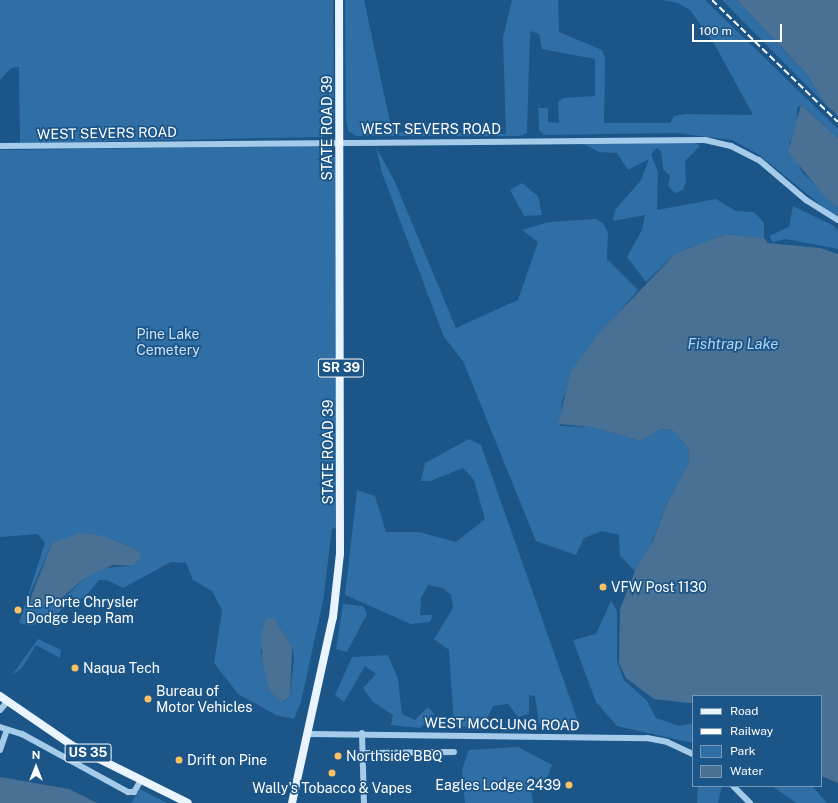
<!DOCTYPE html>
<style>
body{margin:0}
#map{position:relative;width:838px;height:803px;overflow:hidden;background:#1c5587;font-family:"Public Sans",sans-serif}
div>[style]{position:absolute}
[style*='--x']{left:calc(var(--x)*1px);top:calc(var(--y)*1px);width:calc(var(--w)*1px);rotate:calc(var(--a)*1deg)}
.green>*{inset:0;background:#2f6fa5}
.water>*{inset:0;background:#487195}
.minor>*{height:6px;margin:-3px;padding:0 3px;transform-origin:3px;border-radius:3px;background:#a5cbeb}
.major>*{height:8px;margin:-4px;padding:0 4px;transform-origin:4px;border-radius:4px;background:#eaf4ff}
.rail>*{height:2px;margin-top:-1px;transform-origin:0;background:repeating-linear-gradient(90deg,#fff 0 7px,transparent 0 10px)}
.dots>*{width:11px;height:11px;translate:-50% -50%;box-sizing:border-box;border:2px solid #1c5587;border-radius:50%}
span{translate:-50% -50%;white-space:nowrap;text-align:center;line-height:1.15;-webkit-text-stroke:3.5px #1c5587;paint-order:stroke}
.shield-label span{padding:1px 3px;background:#1c5587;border:1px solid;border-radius:3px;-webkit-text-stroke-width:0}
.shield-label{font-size:13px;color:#fff;font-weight:700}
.street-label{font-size:14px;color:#fff}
.park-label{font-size:14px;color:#cae3f8}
.poi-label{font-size:14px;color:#fff}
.left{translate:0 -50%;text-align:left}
.right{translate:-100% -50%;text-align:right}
.water-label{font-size:15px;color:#b0d5f3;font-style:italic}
.legend{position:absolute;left:692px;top:695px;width:130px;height:92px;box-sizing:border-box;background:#1c5587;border:1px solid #7799b7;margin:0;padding:5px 7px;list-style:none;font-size:12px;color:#fff}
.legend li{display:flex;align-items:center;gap:8px;height:20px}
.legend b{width:20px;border:1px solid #7799b7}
.north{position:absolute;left:16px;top:747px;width:40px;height:40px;-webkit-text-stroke:3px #1c5587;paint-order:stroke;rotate:0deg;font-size:11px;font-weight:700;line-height:16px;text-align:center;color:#fff}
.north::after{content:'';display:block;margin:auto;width:14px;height:18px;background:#fff;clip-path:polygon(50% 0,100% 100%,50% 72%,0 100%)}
.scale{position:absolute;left:692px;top:24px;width:90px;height:18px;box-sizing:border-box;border:2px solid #fff;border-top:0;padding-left:5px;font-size:12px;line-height:14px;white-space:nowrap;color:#fff;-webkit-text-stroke:3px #1c5587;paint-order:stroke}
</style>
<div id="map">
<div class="green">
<i style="clip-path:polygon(0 0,333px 0,334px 129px,322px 137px,20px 143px,19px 67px,11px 68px,0 80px)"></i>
<i style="clip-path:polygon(345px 0,364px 0,390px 122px,397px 132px,506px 134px,503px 38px,512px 0,558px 0,559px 32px,602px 50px,605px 58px,604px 123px,670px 123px,674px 116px,686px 114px,753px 115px,715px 45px,690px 10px,678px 3px,663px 0,705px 0,838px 129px,838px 138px,801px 105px,797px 108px,797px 128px,789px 144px,802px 172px,838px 207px,838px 216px,828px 211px,758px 154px,732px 140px,676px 133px,544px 135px,539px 130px,538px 96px,539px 108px,548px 108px,548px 122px,559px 123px,558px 102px,563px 98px,595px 96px,595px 59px,542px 49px,539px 34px,530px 31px,527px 133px,520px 136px,356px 136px,348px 131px,346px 119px)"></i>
<i style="clip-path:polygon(722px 0,737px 0,806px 73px,826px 105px)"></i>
<i style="clip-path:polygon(582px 143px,696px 143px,700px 146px,685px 161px,686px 182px,683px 190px,675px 193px,668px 186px,670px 176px,663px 169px,661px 151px,657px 148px,651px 154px,658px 172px,657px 210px,716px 199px,736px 211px,754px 212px,764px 223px,764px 238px,726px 234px,676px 253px,646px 282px,627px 257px,642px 230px,645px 215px,613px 221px,615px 210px,641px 180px,649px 159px,628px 170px,617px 153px,599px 152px)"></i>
<i style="clip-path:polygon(evenodd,313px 146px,331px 148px,335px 157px,336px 528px,332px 529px,323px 601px,301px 702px,294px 719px,276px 715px,238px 694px,214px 663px,222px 610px,212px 591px,193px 580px,186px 563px,171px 562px,123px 588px,107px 580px,99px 580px,85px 597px,64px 607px,53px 618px,31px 626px,19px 623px,45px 543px,38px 534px,0 537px,0 150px,313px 146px,105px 536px,139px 551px,138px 561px,134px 566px,103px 568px,85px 578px,66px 596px,40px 608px,27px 601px,52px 543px,105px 536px,313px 146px,275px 619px,292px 647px,294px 658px,290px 696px,283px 702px,269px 690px,261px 651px,275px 619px)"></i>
<i style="clip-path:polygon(376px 147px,394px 180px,456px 328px,518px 300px,538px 242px,522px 230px,549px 222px,596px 219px,603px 223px,608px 233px,607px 259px,638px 290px,584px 353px,562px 401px,560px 426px,592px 427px,640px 441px,661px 429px,672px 430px,688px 447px,689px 462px,666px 505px,648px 553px,635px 571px,620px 556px,619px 535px,602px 531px,584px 538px,576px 555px,536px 541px,463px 361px,444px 337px,382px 173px)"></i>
<i style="clip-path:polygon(522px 183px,538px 196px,542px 215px,524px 216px,510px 190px)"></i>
<i style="clip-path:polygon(793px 206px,834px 226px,838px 231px,838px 249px,786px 239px,773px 242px,769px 236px,789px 227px)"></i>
<i style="clip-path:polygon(469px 439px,481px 445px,579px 724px,569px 728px,539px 724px,535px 696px,529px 695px,529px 714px,518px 717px,508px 704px,493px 706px,482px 729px,454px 726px,449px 650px,434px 639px,453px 608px,451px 595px,443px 588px,428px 585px,421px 598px,420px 615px,433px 615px,430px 622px,411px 624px,345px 595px,357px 490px,375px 496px,386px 532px,419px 532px,456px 542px,485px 519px,474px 480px,463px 468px,430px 481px,421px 481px,425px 463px)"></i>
<i style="clip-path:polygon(611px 601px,617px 611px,617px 661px,624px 680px,647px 701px,656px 718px,679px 726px,693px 723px,693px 743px,617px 726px,596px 702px,573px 640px,596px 634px)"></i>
<i style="clip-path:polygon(343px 604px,363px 606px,367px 614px,347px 652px,336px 649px)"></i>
<i style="clip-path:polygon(38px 639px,61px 650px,60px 658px,36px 645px,22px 668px,12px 675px)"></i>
<i style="clip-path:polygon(388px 655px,398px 679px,402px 714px,415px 720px,428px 707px,434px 714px,420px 728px,391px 725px,393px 715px,373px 702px,363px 688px,376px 674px,365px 666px,344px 702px,335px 695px,352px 657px)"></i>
<i style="clip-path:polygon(518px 747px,552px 765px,545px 783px,529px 775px,533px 803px,465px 803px,462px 770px,469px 750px)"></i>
<i style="clip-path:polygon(698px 786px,722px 786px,718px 803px,697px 803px)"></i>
<i style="clip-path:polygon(772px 786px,812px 786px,827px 803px,796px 803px)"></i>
<i style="clip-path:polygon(140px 789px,167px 803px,168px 803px,131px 803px)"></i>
</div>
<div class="water">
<i style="clip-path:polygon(737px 0,838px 0,838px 116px,826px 105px,806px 73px)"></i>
<i style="clip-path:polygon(801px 105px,838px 138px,838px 207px,826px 198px,788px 152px)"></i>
<i style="clip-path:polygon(726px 234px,764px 238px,768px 243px,820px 248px,838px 254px,838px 783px,821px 776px,821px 696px,693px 696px,693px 703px,688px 703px,654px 699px,626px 678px,619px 663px,620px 609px,635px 571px,653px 541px,666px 505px,689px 462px,688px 447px,672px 430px,661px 429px,640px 441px,592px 427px,558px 424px,571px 371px,600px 332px,676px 253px)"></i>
<i style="clip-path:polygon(80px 533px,105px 536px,139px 551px,141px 557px,134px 566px,113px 565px,85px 578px,58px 601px,36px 609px,27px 607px,52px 543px)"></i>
<i style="clip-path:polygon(267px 618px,275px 619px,292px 647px,290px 696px,282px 702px,269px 690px,263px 665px,261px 633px)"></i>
<i style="clip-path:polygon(0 777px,69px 789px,97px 803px,0 803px)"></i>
</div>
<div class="minor">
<i style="--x:0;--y:146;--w:705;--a:-0.49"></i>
<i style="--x:705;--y:140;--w:27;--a:13"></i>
<i style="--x:731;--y:146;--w:31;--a:27"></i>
<i style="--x:759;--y:160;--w:62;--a:40.4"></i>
<i style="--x:806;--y:200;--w:38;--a:32"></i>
<i style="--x:0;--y:710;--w:11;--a:-49"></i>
<i style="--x:0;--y:727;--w:23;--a:18"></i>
<i style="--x:22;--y:734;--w:121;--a:28.7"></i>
<i style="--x:128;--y:792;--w:6;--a:0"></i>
<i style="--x:134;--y:792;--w:14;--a:-60"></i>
<i style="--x:362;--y:733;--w:70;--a:88.4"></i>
<i style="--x:308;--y:734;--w:339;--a:0.7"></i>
<i style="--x:647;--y:738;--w:20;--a:11"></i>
<i style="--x:667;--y:742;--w:29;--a:25"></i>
<i style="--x:0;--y:750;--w:21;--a:-71"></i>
<i style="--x:365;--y:753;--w:89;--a:-0.6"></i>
<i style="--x:733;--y:786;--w:24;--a:45"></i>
</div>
<div class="major">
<i style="--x:0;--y:696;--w:88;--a:34.4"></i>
<i style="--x:73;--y:746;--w:128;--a:26.4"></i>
<i style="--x:292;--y:803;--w:190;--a:-77.6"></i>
<i style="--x:333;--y:617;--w:63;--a:-83.7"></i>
<i style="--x:340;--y:554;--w:554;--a:-90.1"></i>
</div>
<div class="rail">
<i style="--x:712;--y:0;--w:175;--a:44.1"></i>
</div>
<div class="dots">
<i style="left:603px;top:587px;background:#fcc162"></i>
<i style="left:18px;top:610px;background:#fcc162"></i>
<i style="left:75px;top:668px;background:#fcc162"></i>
<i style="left:148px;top:699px;background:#fcc162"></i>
<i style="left:338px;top:756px;background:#fcc162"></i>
<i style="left:179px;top:760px;background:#fcc162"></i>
<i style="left:332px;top:773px;background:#fcc162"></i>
<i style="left:569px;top:785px;background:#fcc162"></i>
</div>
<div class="shield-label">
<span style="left:341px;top:368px">SR 39</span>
<span style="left:88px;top:753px">US 35</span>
</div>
<div class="street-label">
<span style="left:327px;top:128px;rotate:-90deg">STATE ROAD 39</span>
<span style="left:431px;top:129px">WEST SEVERS ROAD</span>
<span style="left:107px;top:133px;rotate:-1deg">WEST SEVERS ROAD</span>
<span style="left:328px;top:452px;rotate:-90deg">STATE ROAD 39</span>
<span style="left:502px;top:724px;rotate:1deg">WEST MCCLUNG ROAD</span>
</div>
<div class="park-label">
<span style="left:168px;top:342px">Pine Lake<br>Cemetery</span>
</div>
<div class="poi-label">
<span class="left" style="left:611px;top:587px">VFW Post 1130</span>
<span class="left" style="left:26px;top:610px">La Porte Chrysler<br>Dodge Jeep Ram</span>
<span class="left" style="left:83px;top:668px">Naqua Tech</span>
<span class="left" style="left:156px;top:699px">Bureau of<br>Motor Vehicles</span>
<span class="left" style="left:346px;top:756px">Northside BBQ</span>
<span class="left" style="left:187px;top:760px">Drift on Pine</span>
<span class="right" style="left:561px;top:785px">Eagles Lodge 2439</span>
<span style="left:332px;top:788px">Wally's Tobacco &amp; Vapes</span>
</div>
<div class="water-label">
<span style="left:733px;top:344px">Fishtrap Lake</span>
</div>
<ul class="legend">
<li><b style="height:5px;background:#eaf4ff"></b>Road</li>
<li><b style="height:5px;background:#fff"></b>Railway</li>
<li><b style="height:11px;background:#2f6fa5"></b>Park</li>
<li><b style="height:11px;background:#487195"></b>Water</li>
</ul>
<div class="north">N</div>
<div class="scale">100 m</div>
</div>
